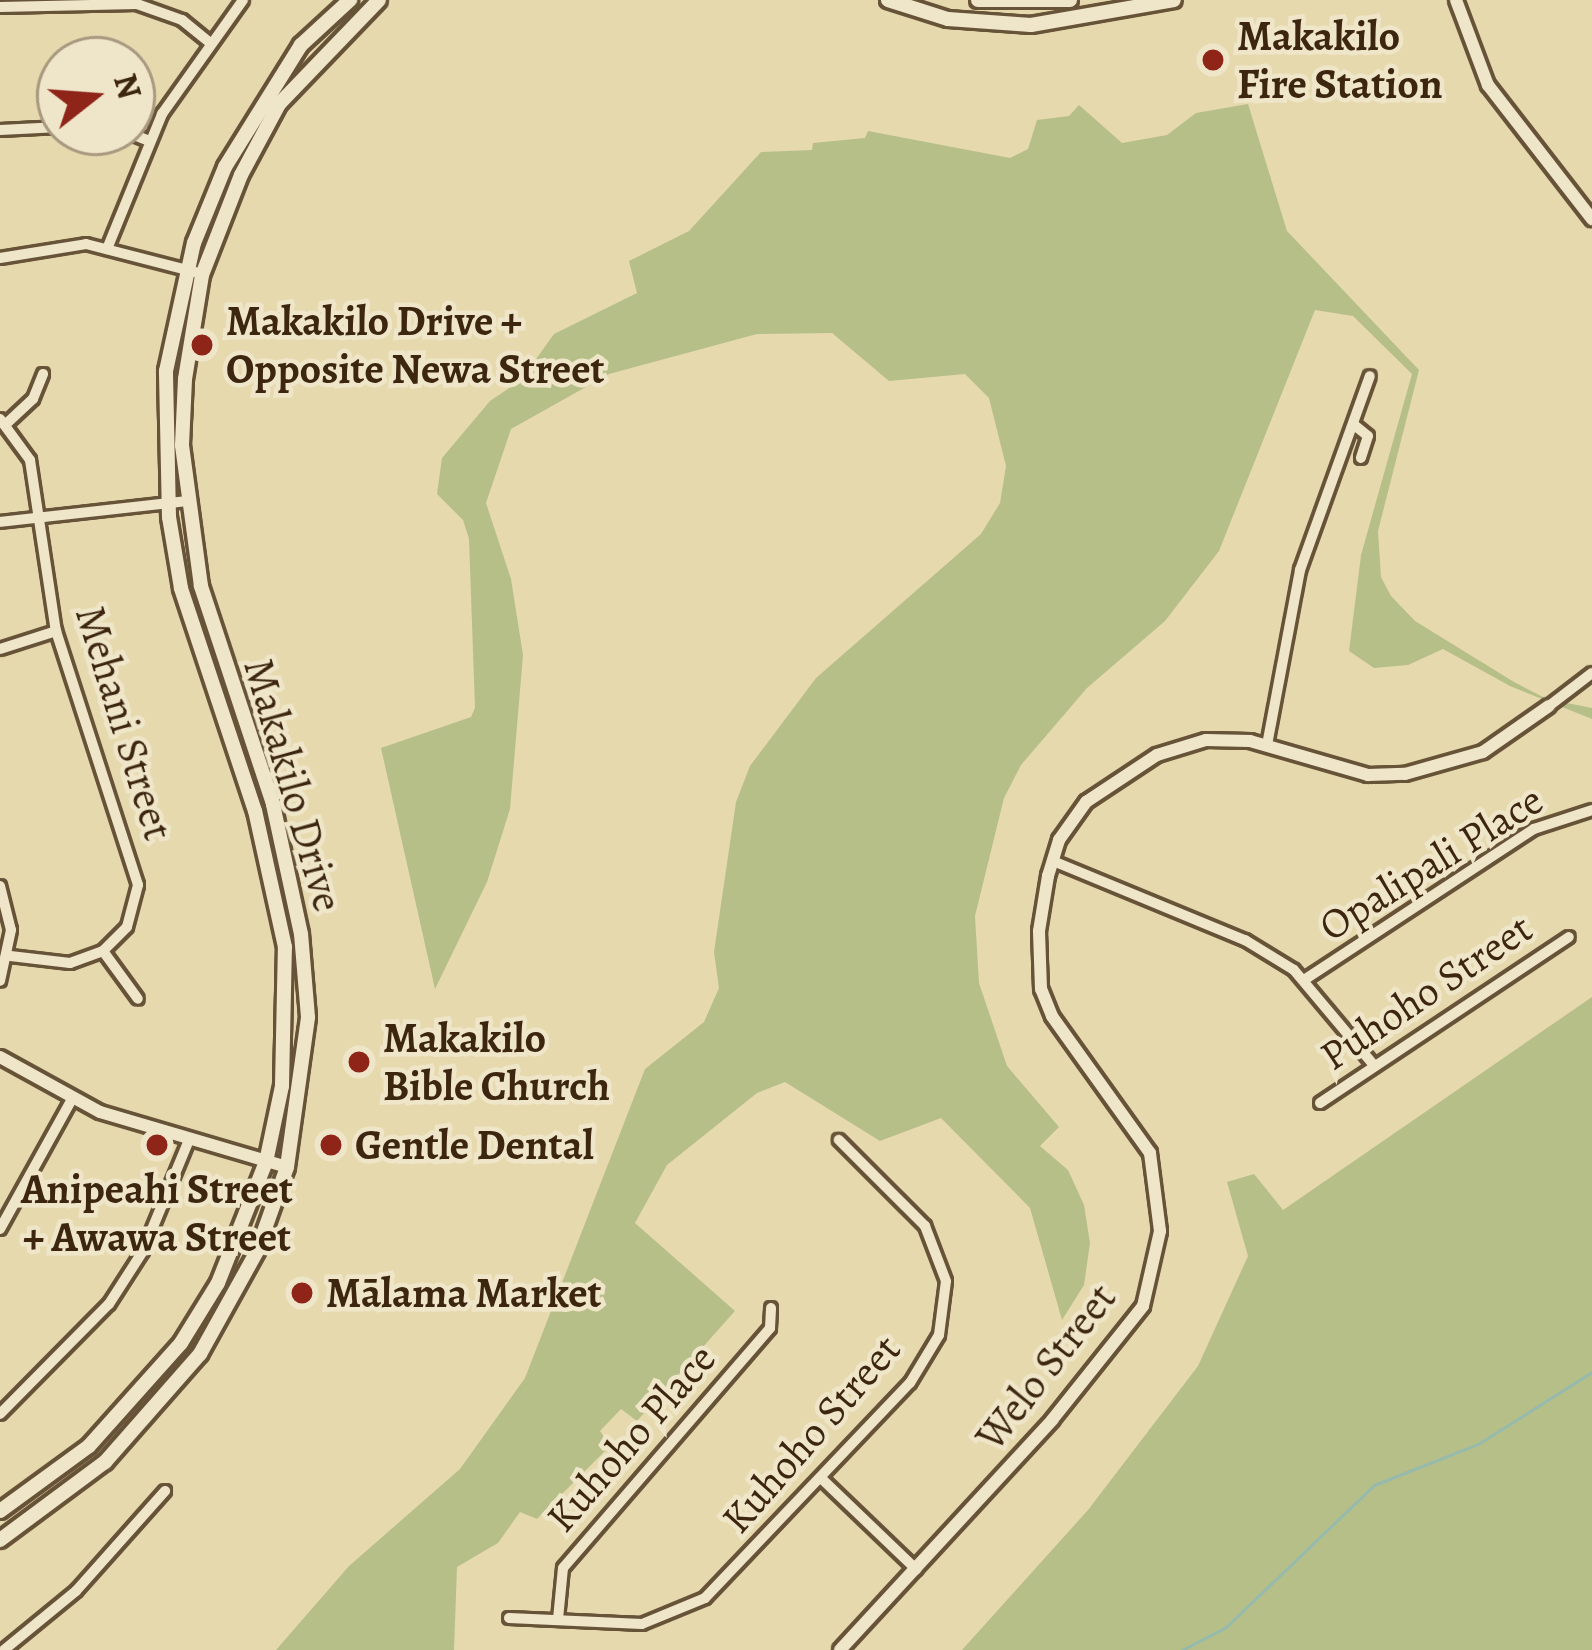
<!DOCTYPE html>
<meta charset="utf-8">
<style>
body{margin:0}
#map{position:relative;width:1592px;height:1650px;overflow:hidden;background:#e6d9ad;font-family:Alegreya,serif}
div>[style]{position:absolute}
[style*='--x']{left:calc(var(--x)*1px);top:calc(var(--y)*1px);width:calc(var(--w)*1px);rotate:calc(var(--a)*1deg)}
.green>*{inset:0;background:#b7bf89}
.stream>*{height:3px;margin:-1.5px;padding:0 1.5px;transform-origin:1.5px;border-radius:1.5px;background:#96baac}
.roads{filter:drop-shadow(3px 0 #675337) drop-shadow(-3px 0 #675337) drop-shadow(0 3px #675337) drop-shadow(0 -3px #675337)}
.minor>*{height:10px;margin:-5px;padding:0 5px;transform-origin:5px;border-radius:5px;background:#efe6ca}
.tertiary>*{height:12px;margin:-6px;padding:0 6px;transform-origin:6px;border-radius:6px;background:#efe6ca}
.secondary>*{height:14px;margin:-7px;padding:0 7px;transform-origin:7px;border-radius:7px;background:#efe6ca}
.dots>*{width:33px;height:33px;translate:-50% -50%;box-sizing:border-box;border:6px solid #efe6ca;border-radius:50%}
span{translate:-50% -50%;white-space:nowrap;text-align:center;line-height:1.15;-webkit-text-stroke:9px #efe6ca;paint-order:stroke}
.poi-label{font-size:42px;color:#3d2610;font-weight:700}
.left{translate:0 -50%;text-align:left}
.street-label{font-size:42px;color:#3d2610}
.north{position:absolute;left:36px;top:36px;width:120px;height:120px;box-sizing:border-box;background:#efe6ca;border:3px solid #a89980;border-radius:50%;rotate:73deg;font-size:33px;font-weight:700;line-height:48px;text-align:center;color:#3d2610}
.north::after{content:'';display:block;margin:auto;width:42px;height:54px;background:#8f2418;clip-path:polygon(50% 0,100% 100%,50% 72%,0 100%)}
</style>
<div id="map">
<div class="green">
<i style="clip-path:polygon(1248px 104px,1287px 231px,1419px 370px,1378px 531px,1381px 577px,1391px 596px,1415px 621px,1514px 682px,1547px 699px,1592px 708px,1592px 719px,1510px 686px,1443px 649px,1408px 665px,1374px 668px,1349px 651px,1361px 555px,1412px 374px,1353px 316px,1315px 310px,1219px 551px,1165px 621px,1087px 688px,1021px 765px,1004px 798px,975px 916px,979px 983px,1007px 1066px,1059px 1127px,1040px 1146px,1068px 1170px,1084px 1205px,1090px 1243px,1084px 1285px,1062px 1320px,1030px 1208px,941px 1118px,880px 1141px,785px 1082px,757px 1093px,667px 1165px,635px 1223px,735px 1311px,637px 1421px,621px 1409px,600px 1431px,610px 1446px,537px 1519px,520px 1512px,498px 1543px,457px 1567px,454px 1650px,276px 1650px,349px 1566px,460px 1469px,525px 1378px,645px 1069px,704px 1022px,719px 988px,714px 952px,736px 802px,750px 766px,816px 678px,981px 534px,1000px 503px,1006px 466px,989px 398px,965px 374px,889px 381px,832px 333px,757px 334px,609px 374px,511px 429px,486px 503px,511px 579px,523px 655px,510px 809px,487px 882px,435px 989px,381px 748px,471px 717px,475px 708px,469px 539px,463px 520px,437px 494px,442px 458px,490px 401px,521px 380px,554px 334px,637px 293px,629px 261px,689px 231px,761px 152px,812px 150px,813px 143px,865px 138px,868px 131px,1010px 158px,1028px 149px,1037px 120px,1069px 116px,1079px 105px,1122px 143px,1167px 135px,1196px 113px)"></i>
<i style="clip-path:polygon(1592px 997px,1592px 1650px,962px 1650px,1088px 1510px,1198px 1366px,1248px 1256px,1227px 1182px,1254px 1174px,1283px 1210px)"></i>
</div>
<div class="stream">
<i style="--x:1182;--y:1650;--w:50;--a:-27.6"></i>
<i style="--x:1226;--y:1627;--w:205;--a:-43.8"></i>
<i style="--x:1374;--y:1485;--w:112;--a:-21.5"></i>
<i style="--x:1478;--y:1444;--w:135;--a:-32.3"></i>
</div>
<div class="roads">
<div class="minor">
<i style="--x:0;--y:7;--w:137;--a:-1.3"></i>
<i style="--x:137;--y:4;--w:48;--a:19.6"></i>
<i style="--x:182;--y:20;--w:33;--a:39"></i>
<i style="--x:0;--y:130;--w:60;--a:-2.9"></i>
<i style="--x:127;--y:132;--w:24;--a:22"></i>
<i style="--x:107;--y:249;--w:146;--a:-67.8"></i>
<i style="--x:162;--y:114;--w:140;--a:-54.6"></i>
<i style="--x:0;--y:258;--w:87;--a:-9.2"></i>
<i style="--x:86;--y:244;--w:113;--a:14.4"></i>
<i style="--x:0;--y:419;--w:51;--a:53.8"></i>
<i style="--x:30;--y:460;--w:173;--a:81.4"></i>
<i style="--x:56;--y:631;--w:267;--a:72.1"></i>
<i style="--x:138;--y:885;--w:43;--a:104.7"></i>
<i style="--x:127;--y:927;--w:34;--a:135"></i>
<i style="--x:103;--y:951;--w:35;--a:160"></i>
<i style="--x:70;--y:963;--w:60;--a:-173.3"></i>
<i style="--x:6;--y:424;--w:37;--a:-43"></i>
<i style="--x:33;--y:399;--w:27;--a:-68"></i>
<i style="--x:1353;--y:424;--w:19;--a:39"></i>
<i style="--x:1368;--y:436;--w:23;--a:108"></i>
<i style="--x:0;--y:522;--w:188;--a:-6.4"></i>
<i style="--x:0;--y:649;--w:59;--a:-17.8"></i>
<i style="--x:1549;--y:706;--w:54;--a:-37.5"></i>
<i style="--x:1267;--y:745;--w:178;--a:-79.3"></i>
<i style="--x:1300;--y:570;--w:206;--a:-70.2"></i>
<i style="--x:1053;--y:861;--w:208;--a:22.4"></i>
<i style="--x:1245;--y:940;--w:57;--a:31.5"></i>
<i style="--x:1294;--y:970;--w:121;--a:50"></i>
<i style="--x:0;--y:886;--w:45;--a:76"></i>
<i style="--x:11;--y:930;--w:52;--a:102.2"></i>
<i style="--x:103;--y:951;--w:59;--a:53.9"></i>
<i style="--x:1307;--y:978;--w:272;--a:-33.3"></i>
<i style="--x:1534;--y:829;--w:61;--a:-18.1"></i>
<i style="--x:1320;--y:1103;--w:299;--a:-33.7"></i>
<i style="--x:0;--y:1229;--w:149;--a:-61"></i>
<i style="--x:0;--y:1414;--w:155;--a:-45.3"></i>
<i style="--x:109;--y:1304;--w:63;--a:-57.3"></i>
<i style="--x:143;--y:1251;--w:120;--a:-67.5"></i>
<i style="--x:821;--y:1478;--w:132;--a:43.8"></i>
<i style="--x:509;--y:1618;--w:133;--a:2.6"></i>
<i style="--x:642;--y:1624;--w:68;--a:-22.4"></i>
<i style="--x:705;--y:1598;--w:297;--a:-46.4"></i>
<i style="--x:910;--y:1383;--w:56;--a:-58.9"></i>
<i style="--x:939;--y:1335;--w:54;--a:-82.6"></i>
<i style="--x:946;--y:1281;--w:59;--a:-110.9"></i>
<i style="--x:925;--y:1226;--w:122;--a:-135"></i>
<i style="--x:558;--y:1619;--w:51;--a:-84.4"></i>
<i style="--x:563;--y:1568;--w:317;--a:-49.2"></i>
<i style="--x:770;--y:1328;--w:20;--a:-87"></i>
<i style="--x:4;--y:1650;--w:93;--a:-39.3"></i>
<i style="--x:76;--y:1591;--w:134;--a:-48.3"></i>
</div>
<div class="tertiary">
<i style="--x:1456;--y:0;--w:91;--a:69.4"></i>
<i style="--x:1488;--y:85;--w:170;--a:52.2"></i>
<i style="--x:0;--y:1057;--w:114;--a:28.8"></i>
<i style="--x:100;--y:1112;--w:195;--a:16.4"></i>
<i style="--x:840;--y:1650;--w:313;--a:-47.3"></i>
<i style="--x:1052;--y:1420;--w:146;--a:-51.4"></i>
<i style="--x:1143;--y:1306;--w:77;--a:-77.2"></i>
<i style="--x:1160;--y:1231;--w:79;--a:-97.3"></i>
<i style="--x:1150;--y:1153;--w:168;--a:-125.6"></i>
<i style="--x:1052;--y:1016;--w:29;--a:-112"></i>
<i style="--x:1041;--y:989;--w:58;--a:-92"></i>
<i style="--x:1039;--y:931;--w:56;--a:-80.7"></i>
<i style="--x:1048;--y:876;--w:38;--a:-73"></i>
<i style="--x:1059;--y:840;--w:47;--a:-54.6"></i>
<i style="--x:1086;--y:802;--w:85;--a:-33.5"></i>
<i style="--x:1157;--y:755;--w:51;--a:-17"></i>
<i style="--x:1206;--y:740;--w:44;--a:1.3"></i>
<i style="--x:1250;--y:741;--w:123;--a:16.1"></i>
<i style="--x:1368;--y:775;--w:37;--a:-2"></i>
<i style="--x:1405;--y:774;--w:81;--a:-15.8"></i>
<i style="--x:1483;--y:752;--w:80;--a:-34.9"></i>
</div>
<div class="secondary">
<i style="--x:888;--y:0;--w:63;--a:17.6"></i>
<i style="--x:948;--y:19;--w:83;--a:4.1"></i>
<i style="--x:1031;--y:25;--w:145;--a:-9.9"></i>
<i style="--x:978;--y:0;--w:92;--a:0"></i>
<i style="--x:0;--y:1511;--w:110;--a:-36.1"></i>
<i style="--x:89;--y:1446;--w:138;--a:-48.2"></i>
<i style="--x:181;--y:1343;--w:70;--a:-58.3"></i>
<i style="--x:218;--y:1283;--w:130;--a:-68.4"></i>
<i style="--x:266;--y:1162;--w:78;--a:-78.1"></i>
<i style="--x:282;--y:1086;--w:139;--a:-88.8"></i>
<i style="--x:285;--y:947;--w:139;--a:-102.4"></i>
<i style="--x:255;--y:811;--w:235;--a:-108.4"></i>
<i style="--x:181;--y:588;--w:72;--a:-99.6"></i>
<i style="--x:169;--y:517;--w:146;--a:-91.2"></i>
<i style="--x:166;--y:371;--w:131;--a:-77.7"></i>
<i style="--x:194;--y:243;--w:82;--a:-67.8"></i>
<i style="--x:225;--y:167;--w:144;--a:-58.1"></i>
<i style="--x:301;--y:45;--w:67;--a:-42.6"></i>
<i style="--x:0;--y:1540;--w:131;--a:-36.6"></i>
<i style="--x:105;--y:1462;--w:144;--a:-48.7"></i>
<i style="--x:200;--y:1354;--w:118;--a:-61"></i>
<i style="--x:257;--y:1251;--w:89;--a:-70.3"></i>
<i style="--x:287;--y:1167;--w:151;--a:-82"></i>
<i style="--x:308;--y:1017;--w:83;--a:-94.8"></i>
<i style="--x:301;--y:934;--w:133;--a:-102.2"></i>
<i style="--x:273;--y:804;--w:230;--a:-108.3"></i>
<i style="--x:201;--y:586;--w:142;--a:-97.7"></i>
<i style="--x:182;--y:445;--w:66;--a:-87.4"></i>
<i style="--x:185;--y:379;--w:105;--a:-80.7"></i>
<i style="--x:202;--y:275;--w:107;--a:-68.7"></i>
<i style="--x:241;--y:175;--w:81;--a:-61.8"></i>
<i style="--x:279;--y:104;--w:144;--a:-46.1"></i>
</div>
</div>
<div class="dots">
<i style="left:1213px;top:60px;background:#8f2418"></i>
<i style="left:202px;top:345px;background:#8f2418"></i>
<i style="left:359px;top:1062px;background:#8f2418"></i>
<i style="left:157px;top:1145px;background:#8f2418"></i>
<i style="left:331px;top:1145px;background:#8f2418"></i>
<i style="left:302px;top:1293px;background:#8f2418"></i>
</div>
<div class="poi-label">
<span class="left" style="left:1237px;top:60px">Makakilo<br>Fire Station</span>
<span class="left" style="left:226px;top:345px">Makakilo Drive +<br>Opposite Newa Street</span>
<span class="left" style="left:383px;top:1062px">Makakilo<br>Bible Church</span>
<span class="left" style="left:355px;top:1145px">Gentle Dental</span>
<span style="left:157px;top:1213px">Anipeahi Street<br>+ Awawa Street</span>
<span class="left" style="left:326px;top:1293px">Mālama Market</span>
</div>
<div class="street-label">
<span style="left:124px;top:723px;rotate:73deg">Mehani Street</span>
<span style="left:293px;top:785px;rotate:74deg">Makakilo Drive</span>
<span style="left:1431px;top:863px;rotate:-32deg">Opalipali Place</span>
<span style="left:1426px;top:992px;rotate:-34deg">Puhoho Street</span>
<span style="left:1046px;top:1367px;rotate:-52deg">Welo Street</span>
<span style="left:811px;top:1434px;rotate:-49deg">Kuhoho Street</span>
<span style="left:631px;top:1438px;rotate:-49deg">Kuhoho Place</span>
</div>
<div class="north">N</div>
</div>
